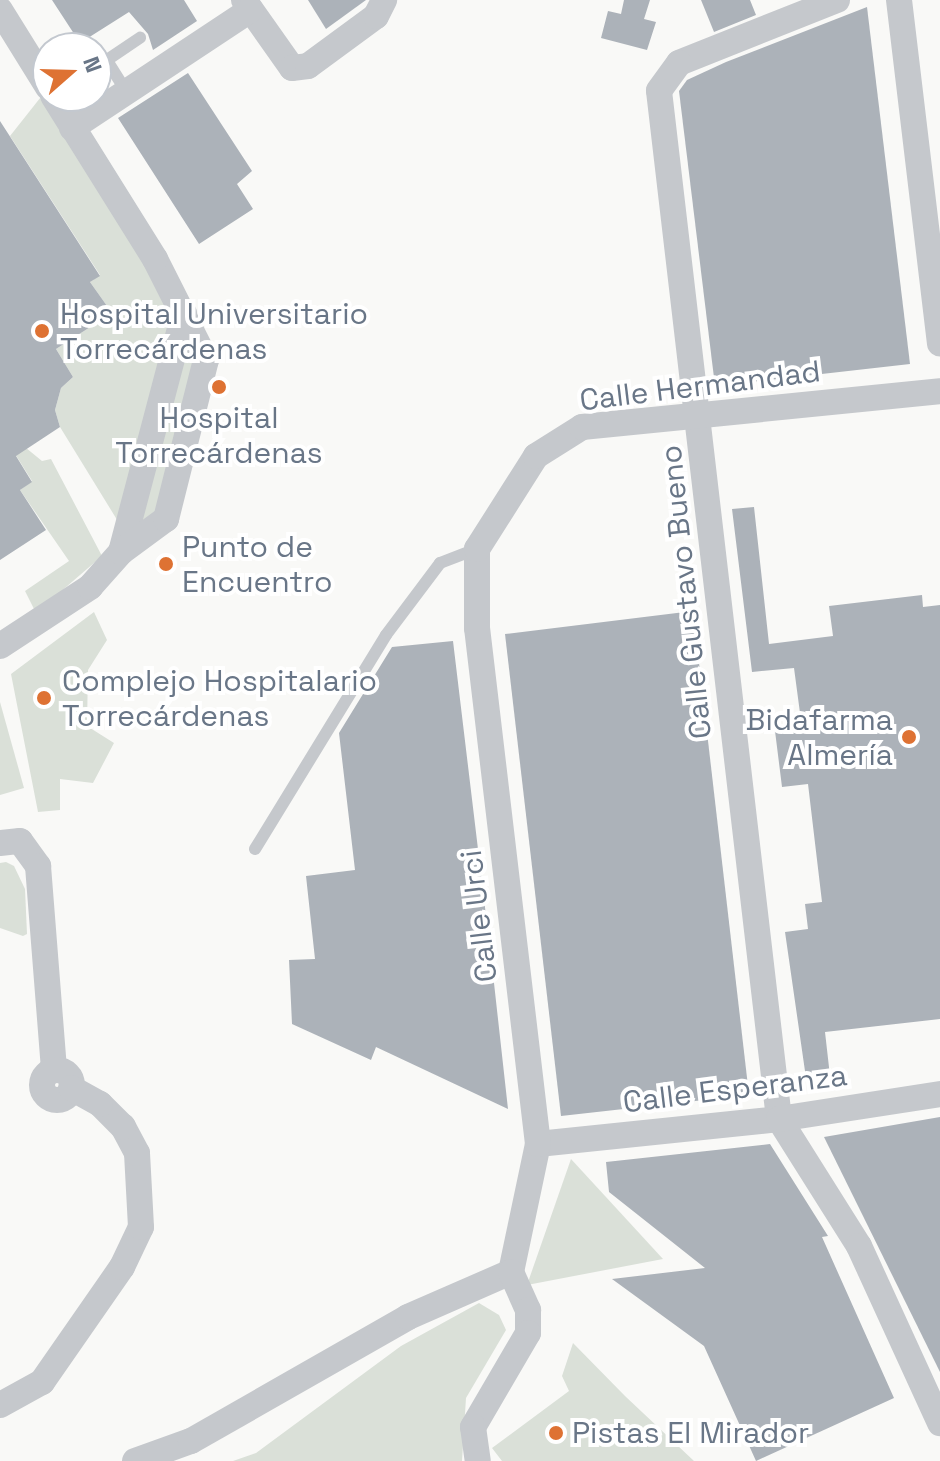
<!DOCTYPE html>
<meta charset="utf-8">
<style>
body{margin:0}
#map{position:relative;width:940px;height:1461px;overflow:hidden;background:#f9f9f7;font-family:"Space Grotesk",sans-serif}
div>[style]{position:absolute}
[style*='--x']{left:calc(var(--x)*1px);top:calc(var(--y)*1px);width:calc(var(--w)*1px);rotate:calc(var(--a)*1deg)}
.green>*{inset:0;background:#dae0d8}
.building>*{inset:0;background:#acb2b9}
.lane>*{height:12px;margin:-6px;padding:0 6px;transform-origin:6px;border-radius:6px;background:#c5c8cc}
.street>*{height:26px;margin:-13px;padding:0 13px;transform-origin:13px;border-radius:13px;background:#c5c8cc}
.street>.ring{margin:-13px;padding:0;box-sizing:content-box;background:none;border:26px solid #c5c8cc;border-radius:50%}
.dots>*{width:22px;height:22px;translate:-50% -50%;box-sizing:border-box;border:4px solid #fff;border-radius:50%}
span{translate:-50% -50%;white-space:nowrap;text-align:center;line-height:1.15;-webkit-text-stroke:8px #fff;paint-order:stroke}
.poi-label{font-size:30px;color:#697687}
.left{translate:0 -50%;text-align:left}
.right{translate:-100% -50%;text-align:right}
.street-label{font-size:30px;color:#697687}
.north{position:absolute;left:32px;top:32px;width:80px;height:80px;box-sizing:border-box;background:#fff;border:2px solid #c3c8cf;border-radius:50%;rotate:70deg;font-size:22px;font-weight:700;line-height:32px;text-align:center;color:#697687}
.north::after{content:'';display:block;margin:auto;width:28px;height:36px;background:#de7233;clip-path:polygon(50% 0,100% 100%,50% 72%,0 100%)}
</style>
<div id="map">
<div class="green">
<i style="clip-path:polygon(48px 88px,206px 360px,166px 519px,119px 523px,60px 427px,55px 410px,61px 388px,73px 377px,56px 349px,112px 313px,90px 282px,100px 275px,10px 136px)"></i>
<i style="clip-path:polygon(20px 443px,42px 461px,51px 459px,102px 556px,36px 613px,25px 591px,69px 561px,20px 490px,32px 481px,12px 449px)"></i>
<i style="clip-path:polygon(94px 612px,107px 640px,88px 670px,87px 726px,114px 743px,93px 783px,60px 779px,60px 810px,38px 812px,11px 674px)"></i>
<i style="clip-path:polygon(0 702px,24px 788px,0 795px)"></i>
<i style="clip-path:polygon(6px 862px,14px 866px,25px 889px,27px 934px,23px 936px,0 928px,0 863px)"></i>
<i style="clip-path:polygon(571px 1159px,663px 1259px,527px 1285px)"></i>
<i style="clip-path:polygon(479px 1303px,499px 1315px,506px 1330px,466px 1398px,462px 1461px,233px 1461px,256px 1453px,401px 1346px)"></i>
<i style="clip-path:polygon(573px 1343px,625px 1396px,694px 1461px,502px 1461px,492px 1448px,569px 1391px,562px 1376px)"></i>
</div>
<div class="building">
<i style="clip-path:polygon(52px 0,184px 0,197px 21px,153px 50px,148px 34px,129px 12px,80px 43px)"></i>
<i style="clip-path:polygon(308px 0,366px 0,326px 29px)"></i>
<i style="clip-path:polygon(624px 0,650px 0,644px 19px,656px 22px,647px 50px,601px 38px,608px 11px,621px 14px)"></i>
<i style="clip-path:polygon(701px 0,750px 0,756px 15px,714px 32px)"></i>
<i style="clip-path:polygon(867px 7px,910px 364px,715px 386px,679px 91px,687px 80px,726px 62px)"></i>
<i style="clip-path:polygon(188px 73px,252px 171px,237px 184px,253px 209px,199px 244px,118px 118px)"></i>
<i style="clip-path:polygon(0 121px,100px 276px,90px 282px,112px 313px,56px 349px,73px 377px,61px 388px,55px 410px,60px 427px,16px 456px,32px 482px,20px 490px,46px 530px,0 560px)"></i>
<i style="clip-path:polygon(754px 507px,769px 644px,833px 636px,829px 606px,922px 595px,923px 607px,940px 605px,940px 1019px,825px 1032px,830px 1076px,806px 1078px,785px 932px,808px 929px,805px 904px,822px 902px,808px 784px,782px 787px,775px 731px,802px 728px,794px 668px,752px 672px,732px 509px)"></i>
<i style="clip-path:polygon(693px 611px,749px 1095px,561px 1116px,505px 634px)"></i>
<i style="clip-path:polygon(453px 641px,493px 974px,508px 1109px,376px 1047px,371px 1060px,292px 1024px,289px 960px,315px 959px,306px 876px,355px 870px,339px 733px,392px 647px)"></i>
<i style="clip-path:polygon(940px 1117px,940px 1372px,824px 1137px)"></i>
<i style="clip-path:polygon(770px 1144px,828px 1236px,822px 1237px,894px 1398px,756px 1461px,704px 1346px,612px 1279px,705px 1268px,609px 1192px,606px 1162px)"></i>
</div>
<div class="lane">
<i style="--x:126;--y:91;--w:36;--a:-122"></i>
<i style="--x:107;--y:60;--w:40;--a:-34"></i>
<i style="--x:255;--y:849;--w:251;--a:-58.5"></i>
<i style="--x:386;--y:635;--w:90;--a:-53.1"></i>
<i style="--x:440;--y:563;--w:40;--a:-21"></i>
</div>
<div class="street">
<i style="--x:244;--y:0;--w:83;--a:54.8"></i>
<i style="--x:292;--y:68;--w:16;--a:-7"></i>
<i style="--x:308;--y:66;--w:84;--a:-36.3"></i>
<i style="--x:376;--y:16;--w:18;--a:-63"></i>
<i style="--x:837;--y:0;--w:170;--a:158.3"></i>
<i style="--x:679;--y:63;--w:34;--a:126"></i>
<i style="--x:659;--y:91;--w:1035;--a:83.34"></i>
<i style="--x:779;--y:1119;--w:150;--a:57.8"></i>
<i style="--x:859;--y:1246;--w:195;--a:65.4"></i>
<i style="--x:899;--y:0;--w:346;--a:83.2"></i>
<i style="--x:0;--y:10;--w:91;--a:58.1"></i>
<i style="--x:72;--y:128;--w:214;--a:-33.5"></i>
<i style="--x:121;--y:552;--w:247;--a:-75.2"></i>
<i style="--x:0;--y:646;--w:108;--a:-33.2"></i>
<i style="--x:90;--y:587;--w:47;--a:-48.5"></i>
<i style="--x:121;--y:552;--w:56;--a:-36.3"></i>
<i style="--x:166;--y:519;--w:164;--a:-75.9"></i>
<i style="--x:206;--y:360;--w:113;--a:-116.8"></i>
<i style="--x:155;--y:259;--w:192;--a:-122"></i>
<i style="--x:0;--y:843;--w:20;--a:-6"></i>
<i style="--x:20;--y:841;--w:31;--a:54"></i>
<i style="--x:38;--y:866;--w:205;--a:85.5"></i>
<i class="ring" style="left:42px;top:1070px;width:4px;height:4px"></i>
<i style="--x:538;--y:1144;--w:242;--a:-5.9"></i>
<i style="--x:779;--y:1119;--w:163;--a:-8.8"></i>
<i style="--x:511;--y:1272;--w:131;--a:-78.1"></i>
<i style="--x:538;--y:1144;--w:520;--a:-96.74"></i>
<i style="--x:477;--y:628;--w:79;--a:-90"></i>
<i style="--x:477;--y:549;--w:110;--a:-57.6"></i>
<i style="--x:536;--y:456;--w:54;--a:-32.2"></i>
<i style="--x:582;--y:427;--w:360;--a:-5.7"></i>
<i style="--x:0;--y:1405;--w:48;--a:-28.7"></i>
<i style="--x:42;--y:1382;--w:140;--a:-55.2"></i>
<i style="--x:122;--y:1267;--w:44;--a:-64.6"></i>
<i style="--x:141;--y:1227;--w:74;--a:-93.1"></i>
<i style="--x:137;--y:1153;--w:30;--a:-118"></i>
<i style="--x:123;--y:1127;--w:33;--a:-135"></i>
<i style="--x:100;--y:1104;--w:33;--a:-151"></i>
<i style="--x:135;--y:1461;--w:59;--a:-19.7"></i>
<i style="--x:191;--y:1441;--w:250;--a:-29.7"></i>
<i style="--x:408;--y:1317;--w:112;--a:-23.6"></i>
<i style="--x:511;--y:1272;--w:42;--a:65.9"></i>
<i style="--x:528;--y:1310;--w:23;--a:90"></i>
<i style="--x:528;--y:1333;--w:109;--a:120.3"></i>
<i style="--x:473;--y:1427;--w:34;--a:82"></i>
</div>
<div class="dots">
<i style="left:42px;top:331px;background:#de7233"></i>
<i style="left:219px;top:387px;background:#de7233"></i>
<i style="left:166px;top:564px;background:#de7233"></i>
<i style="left:44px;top:698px;background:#de7233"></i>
<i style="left:909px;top:737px;background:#de7233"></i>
<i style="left:556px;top:1433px;background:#de7233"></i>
</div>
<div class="poi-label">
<span class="left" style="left:60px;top:331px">Hospital Universitario<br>Torrecárdenas</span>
<span style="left:219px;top:435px">Hospital<br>Torrecárdenas</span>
<span class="left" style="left:182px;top:564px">Punto de<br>Encuentro</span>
<span class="left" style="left:62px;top:698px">Complejo Hospitalario<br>Torrecárdenas</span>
<span class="right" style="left:893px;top:737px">Bidafarma<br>Almería</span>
<span class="left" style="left:572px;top:1433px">Pistas El Mirador</span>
</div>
<div class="street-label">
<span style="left:700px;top:386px;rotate:-7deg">Calle Hermandad</span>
<span style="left:686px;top:592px;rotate:-96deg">Calle Gustavo Bueno</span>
<span style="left:479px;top:916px;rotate:-97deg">Calle Urci</span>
<span style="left:735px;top:1089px;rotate:-7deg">Calle Esperanza</span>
</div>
<div class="north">N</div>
</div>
